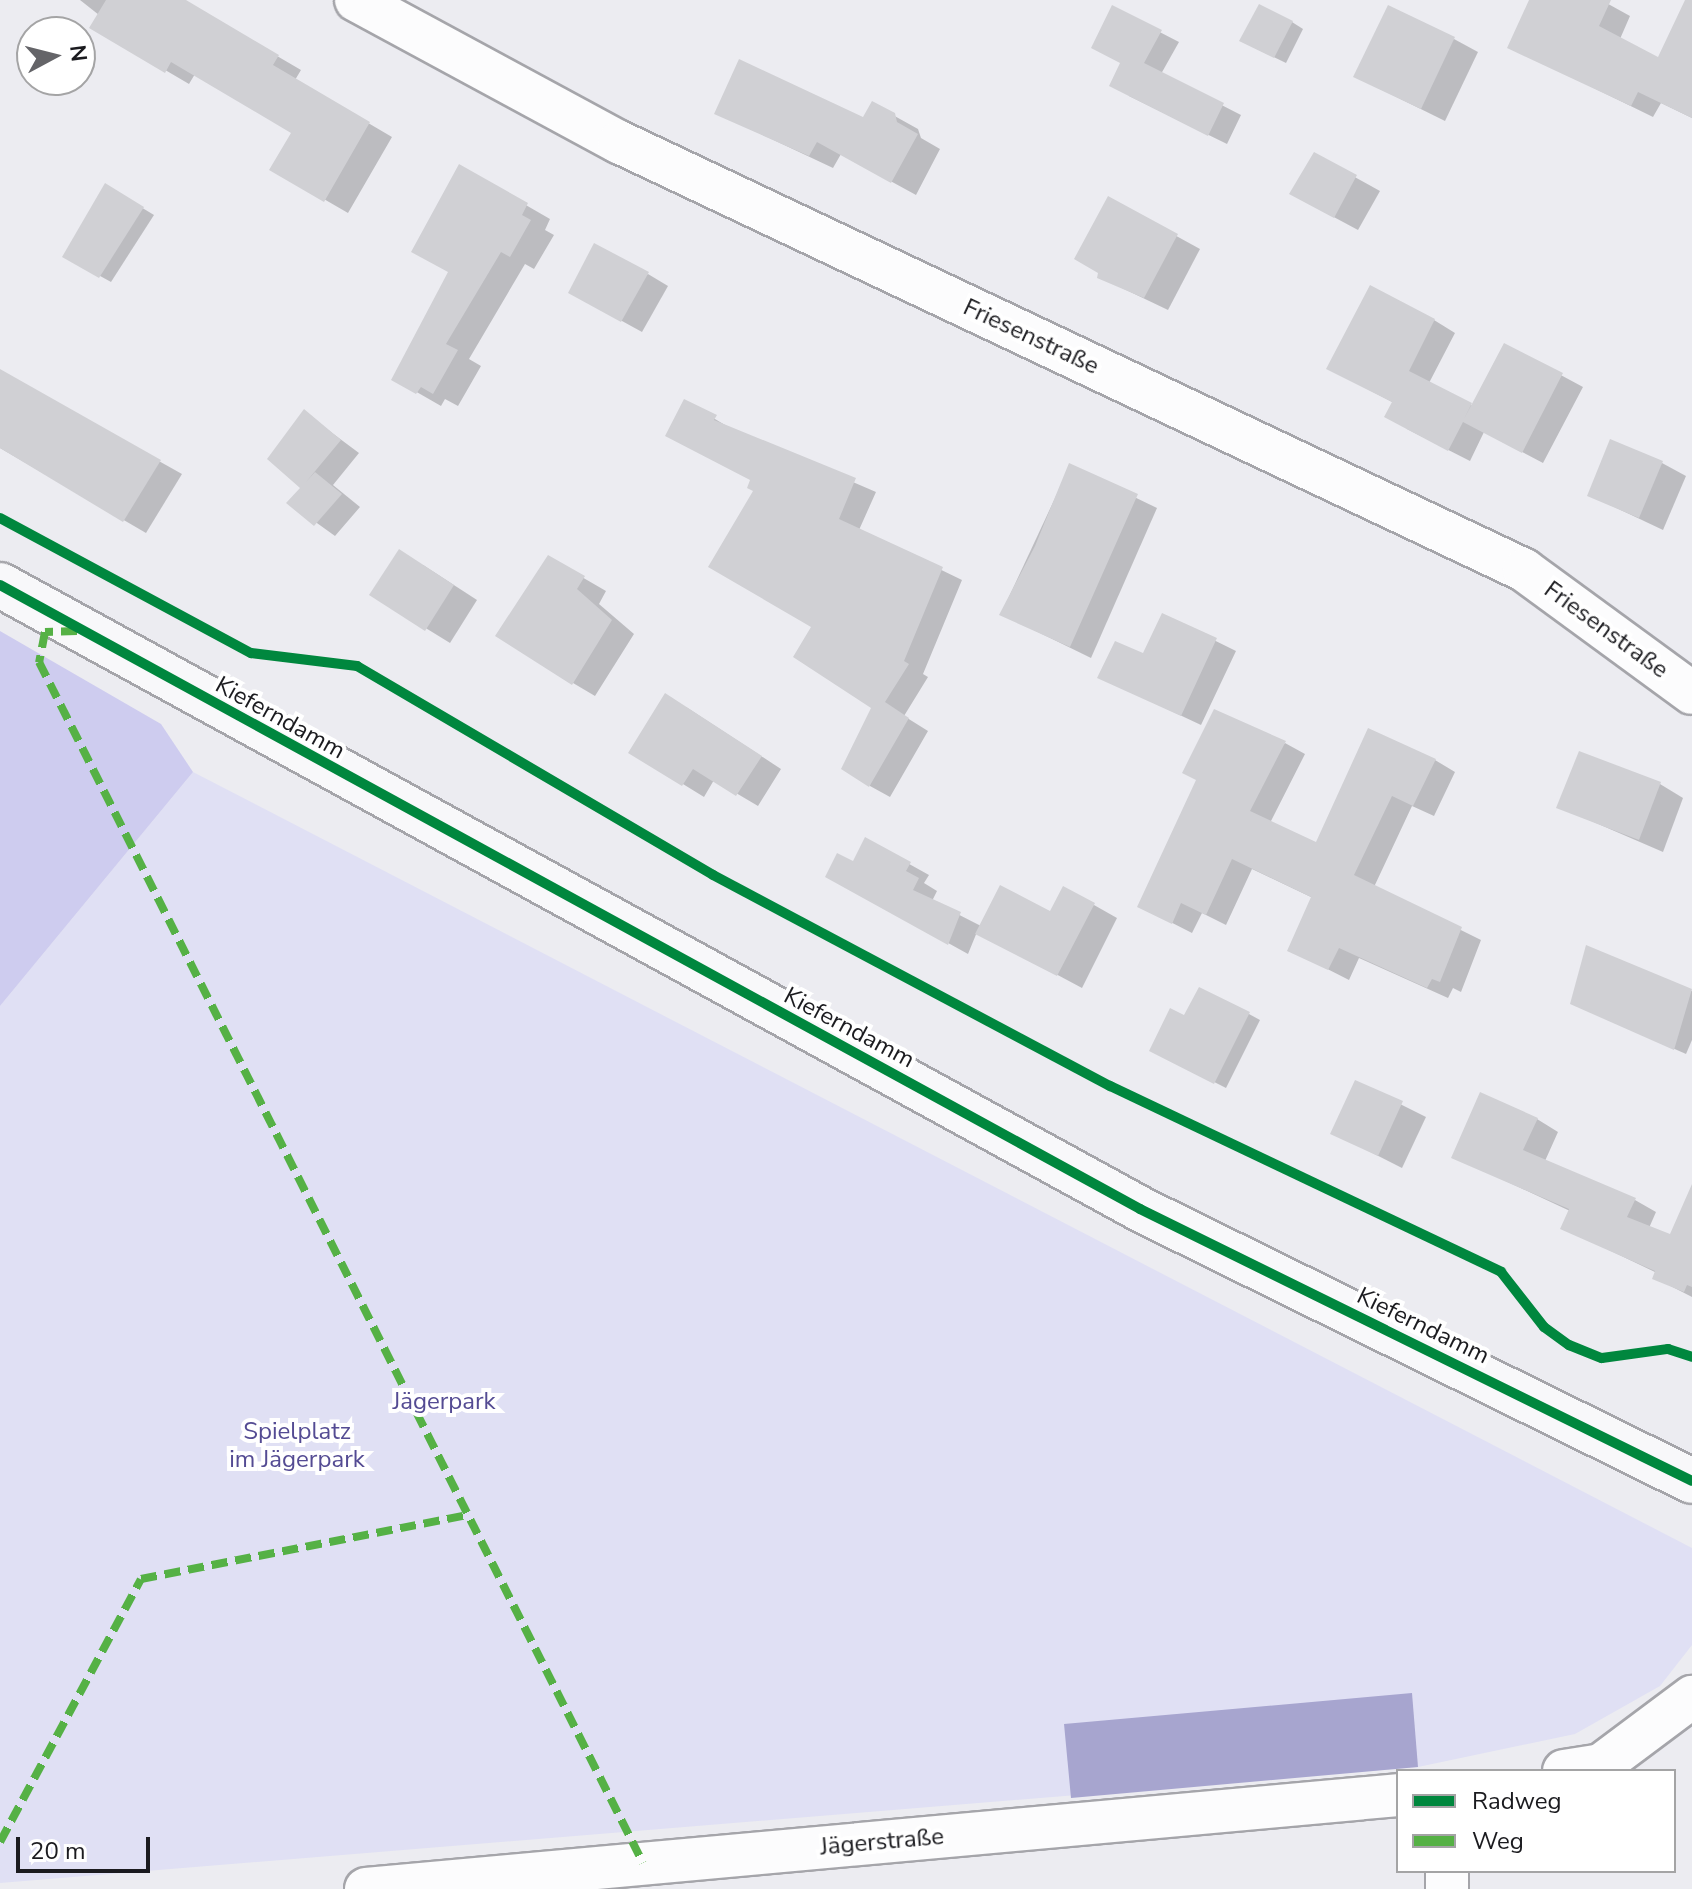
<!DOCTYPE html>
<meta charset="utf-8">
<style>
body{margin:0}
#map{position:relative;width:1692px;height:1889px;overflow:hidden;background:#ececf1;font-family:"Nunito Sans",sans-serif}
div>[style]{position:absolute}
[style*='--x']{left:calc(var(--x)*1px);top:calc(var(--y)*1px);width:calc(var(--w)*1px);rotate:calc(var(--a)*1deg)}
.green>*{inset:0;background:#e0e0f4}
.forest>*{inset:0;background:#ceccef}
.water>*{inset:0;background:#a7a5cf}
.shadow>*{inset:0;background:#0003}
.building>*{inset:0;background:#d0d0d4}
.roads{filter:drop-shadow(2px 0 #a5a5aa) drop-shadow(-2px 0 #a5a5aa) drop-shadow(0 2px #a5a5aa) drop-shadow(0 -2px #a5a5aa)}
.street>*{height:42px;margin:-21px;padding:0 21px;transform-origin:21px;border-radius:21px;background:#fcfcfd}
.secondary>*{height:44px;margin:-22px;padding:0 22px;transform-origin:22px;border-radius:22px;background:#f8f8fa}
.quiet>*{height:8px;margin-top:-4px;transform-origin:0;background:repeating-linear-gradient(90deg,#55b145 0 16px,transparent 0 24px)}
.cycleway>*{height:10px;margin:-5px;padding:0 5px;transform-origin:5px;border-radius:5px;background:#00873e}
span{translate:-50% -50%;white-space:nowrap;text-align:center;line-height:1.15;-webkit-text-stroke:8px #fff;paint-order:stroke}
.street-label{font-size:24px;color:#1b1b1f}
.park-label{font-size:24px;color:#544b93}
.legend{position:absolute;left:1396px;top:1769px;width:280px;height:104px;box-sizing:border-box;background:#fff;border:2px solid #a4a4a5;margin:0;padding:10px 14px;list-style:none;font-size:24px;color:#1b1b1f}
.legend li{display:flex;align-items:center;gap:16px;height:40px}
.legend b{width:40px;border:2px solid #a4a4a5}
.north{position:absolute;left:16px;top:16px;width:80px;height:80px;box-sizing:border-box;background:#fff;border:2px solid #a4a4a5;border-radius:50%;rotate:83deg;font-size:22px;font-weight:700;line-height:32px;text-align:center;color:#1b1b1f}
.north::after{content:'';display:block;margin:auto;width:28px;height:36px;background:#646468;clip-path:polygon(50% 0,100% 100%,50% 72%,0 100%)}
.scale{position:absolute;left:16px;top:1837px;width:134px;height:36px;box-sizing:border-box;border:4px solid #1b1b1f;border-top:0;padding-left:10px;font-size:24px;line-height:28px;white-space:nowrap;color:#1b1b1f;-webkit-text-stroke:6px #fff;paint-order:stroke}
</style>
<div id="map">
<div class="green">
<i style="clip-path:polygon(193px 772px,1692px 1548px,1692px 1645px,1660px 1686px,1575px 1734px,1418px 1767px,0 1883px,0 1006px)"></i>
</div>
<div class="forest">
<i style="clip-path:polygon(0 631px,161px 724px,193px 772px,0 1006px)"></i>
</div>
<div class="water">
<i style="clip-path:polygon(1412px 1693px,1418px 1767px,1071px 1798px,1064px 1724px)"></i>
</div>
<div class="shadow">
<i style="clip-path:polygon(80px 0,181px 0,301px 70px,295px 80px,392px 137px,348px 213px,272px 169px,293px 132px,195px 74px,189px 84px,92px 27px,99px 15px)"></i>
<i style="clip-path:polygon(1531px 0,1601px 0,1630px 16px,1620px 39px,1659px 59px,1692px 23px,1692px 118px,1661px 103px,1653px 117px,1510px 47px)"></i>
<i style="clip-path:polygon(1113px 8px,1179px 42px,1161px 74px,1241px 115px,1227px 144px,1129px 96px)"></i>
<i style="clip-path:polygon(1292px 22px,1303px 29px,1286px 63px,1253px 47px)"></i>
<i style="clip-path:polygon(1454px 39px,1478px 52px,1445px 121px,1356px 77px)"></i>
<i style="clip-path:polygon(873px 104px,918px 129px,921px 138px,940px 149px,916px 195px,841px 154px,833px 168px,716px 113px,864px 119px)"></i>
<i style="clip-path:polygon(1315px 155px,1380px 191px,1358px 230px,1315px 207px)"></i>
<i style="clip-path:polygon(460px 167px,550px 219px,545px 230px,554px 235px,534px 269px,525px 264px,469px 359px,481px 366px,458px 406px,445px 399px,441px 406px,394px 379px,450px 272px)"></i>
<i style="clip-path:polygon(106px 186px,154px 215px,111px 282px,64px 256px)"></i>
<i style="clip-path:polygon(1109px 199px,1200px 249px,1168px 310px,1099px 277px)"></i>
<i style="clip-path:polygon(648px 274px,668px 286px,642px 332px,591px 304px)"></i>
<i style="clip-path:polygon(1434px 320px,1455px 333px,1429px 383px,1473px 406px,1505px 345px,1583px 387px,1543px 463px,1484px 432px,1470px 461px,1407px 429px,1394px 403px,1350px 380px)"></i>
<i style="clip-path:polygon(0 372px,182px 474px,146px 533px,0 448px)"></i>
<i style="clip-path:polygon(685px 401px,735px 431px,876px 492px,859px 530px,962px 580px,923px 674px,928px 677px,904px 716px,928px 731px,890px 797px,870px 786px,874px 708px,814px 627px,752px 480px)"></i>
<i style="clip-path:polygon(304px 412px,359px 453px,333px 485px,360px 507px,335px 536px,289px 503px,303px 488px)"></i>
<i style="clip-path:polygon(1662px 463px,1686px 476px,1663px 530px,1589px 495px)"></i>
<i style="clip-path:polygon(1070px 466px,1157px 508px,1091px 658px,1001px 614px)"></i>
<i style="clip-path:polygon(549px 558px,606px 591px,599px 604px,634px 634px,595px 696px,573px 683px)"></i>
<i style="clip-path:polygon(423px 565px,477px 600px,450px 643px,372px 595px)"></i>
<i style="clip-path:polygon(1163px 615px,1236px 651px,1201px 725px,1099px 677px,1144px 656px)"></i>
<i style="clip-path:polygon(686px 707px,781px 769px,758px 806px,714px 780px,704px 797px,631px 752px)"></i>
<i style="clip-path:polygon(1285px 743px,1305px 754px,1270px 823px,1317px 844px,1435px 760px,1455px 772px,1434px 816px,1412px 806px,1374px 887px,1481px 940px,1461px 992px,1453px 988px,1448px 998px,1359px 958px,1349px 980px,1290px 950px,1313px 898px,1252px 869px,1226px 925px,1202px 913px,1192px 933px,1139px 906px)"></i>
<i style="clip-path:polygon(1660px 784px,1683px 798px,1663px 852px,1559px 807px)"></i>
<i style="clip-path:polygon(866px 840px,929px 875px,924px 883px,937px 891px,932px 901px,981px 926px,1094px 905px,1117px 918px,1082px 988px,977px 932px,968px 954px,827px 876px,853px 863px)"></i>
<i style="clip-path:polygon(1587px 948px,1692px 991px,1692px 1040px,1686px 1054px,1584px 1009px)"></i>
<i style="clip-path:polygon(1249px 1014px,1260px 1020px,1226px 1088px,1163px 1056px,1185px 1018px)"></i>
<i style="clip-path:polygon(1356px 1082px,1426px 1117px,1402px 1168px,1333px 1133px)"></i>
<i style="clip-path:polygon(1537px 1119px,1558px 1132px,1545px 1161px,1635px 1200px,1656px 1212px,1649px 1228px,1692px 1245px,1692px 1297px,1655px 1278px,1657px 1273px,1563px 1228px,1570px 1211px,1454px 1157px)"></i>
</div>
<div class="building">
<i style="clip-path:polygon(106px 0,186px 0,279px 55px,273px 65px,370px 122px,324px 202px,269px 170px,291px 133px,171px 62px,165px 73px,89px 28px)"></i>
<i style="clip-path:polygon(1529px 0,1611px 0,1599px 26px,1658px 57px,1685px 0,1692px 0,1692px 118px,1638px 92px,1631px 106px,1507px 48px)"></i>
<i style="clip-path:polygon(1259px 4px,1293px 21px,1274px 58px,1239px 41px)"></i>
<i style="clip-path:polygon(1112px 5px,1162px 30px,1144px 63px,1224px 103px,1208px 136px,1109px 86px,1120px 63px,1091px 48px)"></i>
<i style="clip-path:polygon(1388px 5px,1455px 37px,1421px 109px,1353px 77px)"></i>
<i style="clip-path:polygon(739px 59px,863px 117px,872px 101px,895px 113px,897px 122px,918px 134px,891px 183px,817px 142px,809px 156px,714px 114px)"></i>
<i style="clip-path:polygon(1314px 152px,1357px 175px,1334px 218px,1289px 194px)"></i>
<i style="clip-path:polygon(459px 164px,528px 203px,522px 215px,531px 220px,510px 257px,501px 252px,446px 344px,458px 350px,433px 394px,421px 387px,416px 394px,391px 380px,448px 272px,411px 252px)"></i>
<i style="clip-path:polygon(105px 183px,144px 207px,99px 278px,62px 257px)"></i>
<i style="clip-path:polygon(1108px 196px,1178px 234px,1144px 298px,1097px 278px,1098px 273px,1074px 259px)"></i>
<i style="clip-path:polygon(594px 243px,649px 272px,621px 322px,568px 293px)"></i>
<i style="clip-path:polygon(1370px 285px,1435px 319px,1409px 371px,1472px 403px,1464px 419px,1504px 343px,1563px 373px,1522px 453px,1463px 422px,1448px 451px,1384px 417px,1392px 402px,1326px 369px)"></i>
<i style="clip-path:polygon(0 369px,161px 460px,123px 522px,0 448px)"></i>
<i style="clip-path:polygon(684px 399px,717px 415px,714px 420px,856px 478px,839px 519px,943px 567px,904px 661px,909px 664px,885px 702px,909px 718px,869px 787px,841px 769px,871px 708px,793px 657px,811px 627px,708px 567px,753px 491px,747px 488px,750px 480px,665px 436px)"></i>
<i style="clip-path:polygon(304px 409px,341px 440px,306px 482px,315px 472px,342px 494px,314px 526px,286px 503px,300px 488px,267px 459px)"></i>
<i style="clip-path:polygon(1610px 439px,1663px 461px,1639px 518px,1587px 496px)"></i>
<i style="clip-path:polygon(1069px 463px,1138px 494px,1070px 647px,999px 615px,1035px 546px)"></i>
<i style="clip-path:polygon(399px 549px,454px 585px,425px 631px,369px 595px)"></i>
<i style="clip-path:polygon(548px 555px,585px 576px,577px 589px,612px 620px,572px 685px,495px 636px)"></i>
<i style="clip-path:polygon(1162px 613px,1217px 638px,1181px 716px,1097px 678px,1115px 641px,1143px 653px)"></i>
<i style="clip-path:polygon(665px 693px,762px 756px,736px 796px,693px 769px,682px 786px,628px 753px)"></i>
<i style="clip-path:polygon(1214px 709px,1286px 741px,1250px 811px,1316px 842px,1368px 728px,1436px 759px,1413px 806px,1392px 796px,1354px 875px,1462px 927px,1440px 982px,1432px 979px,1427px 988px,1339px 948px,1328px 970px,1287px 951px,1311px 897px,1232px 859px,1206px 915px,1181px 903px,1172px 924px,1137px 907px,1196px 780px,1182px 773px)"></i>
<i style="clip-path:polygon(1579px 751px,1661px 782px,1639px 840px,1556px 808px)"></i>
<i style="clip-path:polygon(865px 837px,911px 862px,906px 871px,919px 878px,913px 890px,961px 912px,948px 945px,825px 877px,837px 853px,853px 861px)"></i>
<i style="clip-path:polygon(1000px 885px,1050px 911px,1063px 886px,1095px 903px,1057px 976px,975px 934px)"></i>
<i style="clip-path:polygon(1586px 945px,1692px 989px,1674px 1050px,1570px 1004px)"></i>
<i style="clip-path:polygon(1199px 987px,1250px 1012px,1214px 1084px,1149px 1051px,1170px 1008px,1184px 1015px)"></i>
<i style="clip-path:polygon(1355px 1080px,1403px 1101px,1378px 1156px,1330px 1134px)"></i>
<i style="clip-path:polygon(1480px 1092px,1538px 1118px,1523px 1150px,1636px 1198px,1627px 1217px,1670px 1234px,1692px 1184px,1692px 1287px,1687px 1285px,1684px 1292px,1652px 1279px,1655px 1271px,1560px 1229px,1569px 1209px,1451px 1158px)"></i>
</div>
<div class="roads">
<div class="street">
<i style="--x:356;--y:0;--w:299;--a:28.4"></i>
<i style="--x:619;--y:142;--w:1001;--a:25.31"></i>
<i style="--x:1524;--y:570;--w:208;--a:36.2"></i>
<i style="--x:1564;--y:1771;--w:37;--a:-9"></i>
<i style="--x:1601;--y:1765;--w:114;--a:-36.8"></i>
<i style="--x:366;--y:1889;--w:1036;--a:-5.2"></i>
<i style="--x:1447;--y:1889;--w:18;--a:-90"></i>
</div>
<div class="secondary">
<i style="--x:0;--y:585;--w:1300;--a:28.69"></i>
<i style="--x:1140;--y:1209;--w:615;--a:26.23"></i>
</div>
</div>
<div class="quiet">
<i style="--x:77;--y:631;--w:32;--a:178"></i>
<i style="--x:45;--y:632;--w:31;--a:101"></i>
<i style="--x:39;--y:662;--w:1344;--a:63.3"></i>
<i style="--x:0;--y:1842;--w:298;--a:-61.8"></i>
<i style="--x:141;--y:1579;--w:332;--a:-11.1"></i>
</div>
<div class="cycleway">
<i style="--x:0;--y:518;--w:285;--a:28.3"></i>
<i style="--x:251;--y:653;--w:107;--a:7"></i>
<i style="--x:357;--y:666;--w:413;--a:30.4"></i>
<i style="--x:713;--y:875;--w:450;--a:28"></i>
<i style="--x:1110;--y:1086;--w:433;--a:25.4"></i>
<i style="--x:1501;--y:1272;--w:70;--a:52"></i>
<i style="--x:1544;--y:1327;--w:31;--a:36"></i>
<i style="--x:1569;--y:1345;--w:35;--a:22"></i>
<i style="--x:1602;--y:1358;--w:67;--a:-7.8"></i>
<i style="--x:1668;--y:1349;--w:25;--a:18"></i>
<i style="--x:0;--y:585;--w:1300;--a:28.69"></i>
<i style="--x:1140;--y:1209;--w:615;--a:26.23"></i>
</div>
<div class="street-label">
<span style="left:1031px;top:337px;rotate:25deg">Friesenstraße</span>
<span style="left:1606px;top:630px;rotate:36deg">Friesenstraße</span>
<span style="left:280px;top:718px;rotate:29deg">Kieferndamm</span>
<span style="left:849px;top:1028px;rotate:28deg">Kieferndamm</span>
<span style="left:1423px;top:1326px;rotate:26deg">Kieferndamm</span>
<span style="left:882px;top:1842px;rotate:-5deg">Jägerstraße</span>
</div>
<div class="park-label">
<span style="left:444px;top:1402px">Jägerpark</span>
<span style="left:297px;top:1446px">Spielplatz<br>im Jägerpark</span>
</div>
<ul class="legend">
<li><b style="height:10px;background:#00873e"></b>Radweg</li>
<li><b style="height:10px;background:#55b145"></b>Weg</li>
</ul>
<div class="north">N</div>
<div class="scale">20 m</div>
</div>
